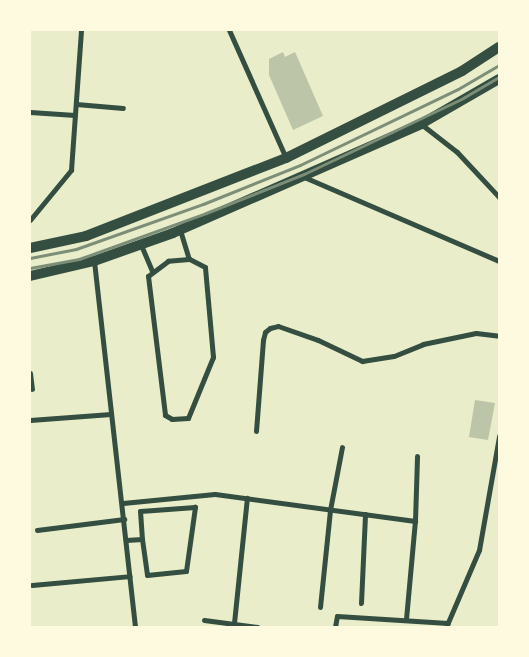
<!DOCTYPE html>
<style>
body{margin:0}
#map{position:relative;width:529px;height:657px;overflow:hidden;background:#e9edc9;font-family:Barlow,sans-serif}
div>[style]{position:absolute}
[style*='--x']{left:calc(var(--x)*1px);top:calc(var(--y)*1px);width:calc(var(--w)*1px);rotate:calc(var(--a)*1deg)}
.building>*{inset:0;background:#bcc5a7}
.minor>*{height:5px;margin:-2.5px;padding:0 2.5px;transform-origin:2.5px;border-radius:2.5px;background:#344e41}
.primary>*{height:10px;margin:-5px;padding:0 5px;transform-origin:5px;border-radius:5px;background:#344e41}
.rail>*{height:3px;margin:-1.5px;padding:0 1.5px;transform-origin:1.5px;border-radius:1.5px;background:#7c8e77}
span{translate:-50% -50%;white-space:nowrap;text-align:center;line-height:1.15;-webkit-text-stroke:4px #fefae0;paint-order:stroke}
.frame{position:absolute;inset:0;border:31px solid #fefae0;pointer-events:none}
</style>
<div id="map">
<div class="building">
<i style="clip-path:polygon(283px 52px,285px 57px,295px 52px,323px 116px,293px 130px,269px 75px,269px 59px)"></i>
<i style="clip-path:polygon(475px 400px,495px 403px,488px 440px,469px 437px)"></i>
</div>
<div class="minor">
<i style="--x:229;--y:30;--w:140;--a:66"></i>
<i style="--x:76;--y:104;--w:47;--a:4.9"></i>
<i style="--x:30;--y:112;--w:45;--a:3.8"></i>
<i style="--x:421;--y:124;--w:46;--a:37.9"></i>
<i style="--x:457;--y:152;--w:62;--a:47"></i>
<i style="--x:304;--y:177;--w:212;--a:23.3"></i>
<i style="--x:30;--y:220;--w:65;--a:-50.6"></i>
<i style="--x:71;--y:170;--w:140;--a:-85.9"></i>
<i style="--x:180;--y:230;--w:30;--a:73"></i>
<i style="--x:189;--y:259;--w:21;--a:175"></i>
<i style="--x:168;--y:261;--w:25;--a:143"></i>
<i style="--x:148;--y:276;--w:140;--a:83"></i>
<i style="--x:165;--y:415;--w:8;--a:30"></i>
<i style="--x:172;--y:419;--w:16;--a:-4"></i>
<i style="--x:188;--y:418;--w:66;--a:-67.7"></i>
<i style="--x:213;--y:357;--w:90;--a:-95.1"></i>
<i style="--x:205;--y:267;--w:18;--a:-153"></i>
<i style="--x:141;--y:245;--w:28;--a:67"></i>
<i style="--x:94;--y:261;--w:368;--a:83.6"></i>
<i style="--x:30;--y:373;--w:16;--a:83"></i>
<i style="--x:30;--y:420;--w:81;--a:-4.2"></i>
<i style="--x:256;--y:431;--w:91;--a:-85.6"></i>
<i style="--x:263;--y:340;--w:8;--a:-76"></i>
<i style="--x:265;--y:332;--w:6;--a:-39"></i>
<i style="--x:270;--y:328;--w:8;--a:-14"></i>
<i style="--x:278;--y:326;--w:42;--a:19.3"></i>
<i style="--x:318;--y:340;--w:49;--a:25.5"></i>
<i style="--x:362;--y:361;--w:32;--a:-9"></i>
<i style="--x:394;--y:356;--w:31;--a:-22"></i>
<i style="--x:423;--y:344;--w:54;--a:-11.7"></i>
<i style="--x:476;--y:333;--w:23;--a:7"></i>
<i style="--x:123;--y:503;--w:92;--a:-5.6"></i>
<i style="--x:215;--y:494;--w:202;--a:7.7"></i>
<i style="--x:37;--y:530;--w:88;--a:-7.2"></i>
<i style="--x:126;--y:540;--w:16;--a:-4"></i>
<i style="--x:142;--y:539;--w:36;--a:82"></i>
<i style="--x:147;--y:575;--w:39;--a:-6"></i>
<i style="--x:186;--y:571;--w:65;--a:-82"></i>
<i style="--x:195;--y:507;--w:55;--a:175.8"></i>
<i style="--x:140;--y:511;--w:28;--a:86"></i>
<i style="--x:32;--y:585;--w:98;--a:-5.2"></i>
<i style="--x:361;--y:603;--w:89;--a:-87.4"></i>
<i style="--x:320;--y:607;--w:98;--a:-84.1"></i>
<i style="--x:330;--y:510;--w:64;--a:-79.2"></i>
<i style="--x:406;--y:619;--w:98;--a:-84.8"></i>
<i style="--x:415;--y:521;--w:65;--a:-88.2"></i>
<i style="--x:204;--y:620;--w:54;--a:7.4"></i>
<i style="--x:234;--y:623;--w:126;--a:-84.1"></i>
<i style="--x:335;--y:627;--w:11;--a:-80"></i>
<i style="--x:337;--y:616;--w:111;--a:3.6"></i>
<i style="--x:446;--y:627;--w:84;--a:-66.8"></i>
<i style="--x:479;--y:550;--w:116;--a:-80"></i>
</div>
<div class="primary">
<i style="--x:30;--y:248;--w:57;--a:-12.1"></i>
<i style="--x:86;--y:236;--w:215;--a:-21.3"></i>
<i style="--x:286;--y:158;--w:196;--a:-26.3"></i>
<i style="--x:462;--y:71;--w:44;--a:-33"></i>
<i style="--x:30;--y:276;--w:66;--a:-13.2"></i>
<i style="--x:94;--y:261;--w:84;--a:-19.5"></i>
<i style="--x:173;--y:233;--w:271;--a:-23.7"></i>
<i style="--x:421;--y:124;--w:90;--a:-30"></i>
</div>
<div class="rail">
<i style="--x:30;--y:258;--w:47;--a:-11.1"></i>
<i style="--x:76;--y:249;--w:135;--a:-19.5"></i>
<i style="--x:203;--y:204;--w:105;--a:-21.9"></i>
<i style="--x:300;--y:165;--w:175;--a:-25.7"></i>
<i style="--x:458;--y:89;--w:48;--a:-30.3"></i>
<i style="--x:30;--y:268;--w:50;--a:-10.4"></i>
<i style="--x:79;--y:259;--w:135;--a:-19.9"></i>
<i style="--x:206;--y:213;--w:105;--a:-21.7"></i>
<i style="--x:304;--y:174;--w:176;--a:-25.5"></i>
<i style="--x:463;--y:98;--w:42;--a:-30.3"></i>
</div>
<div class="frame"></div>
</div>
